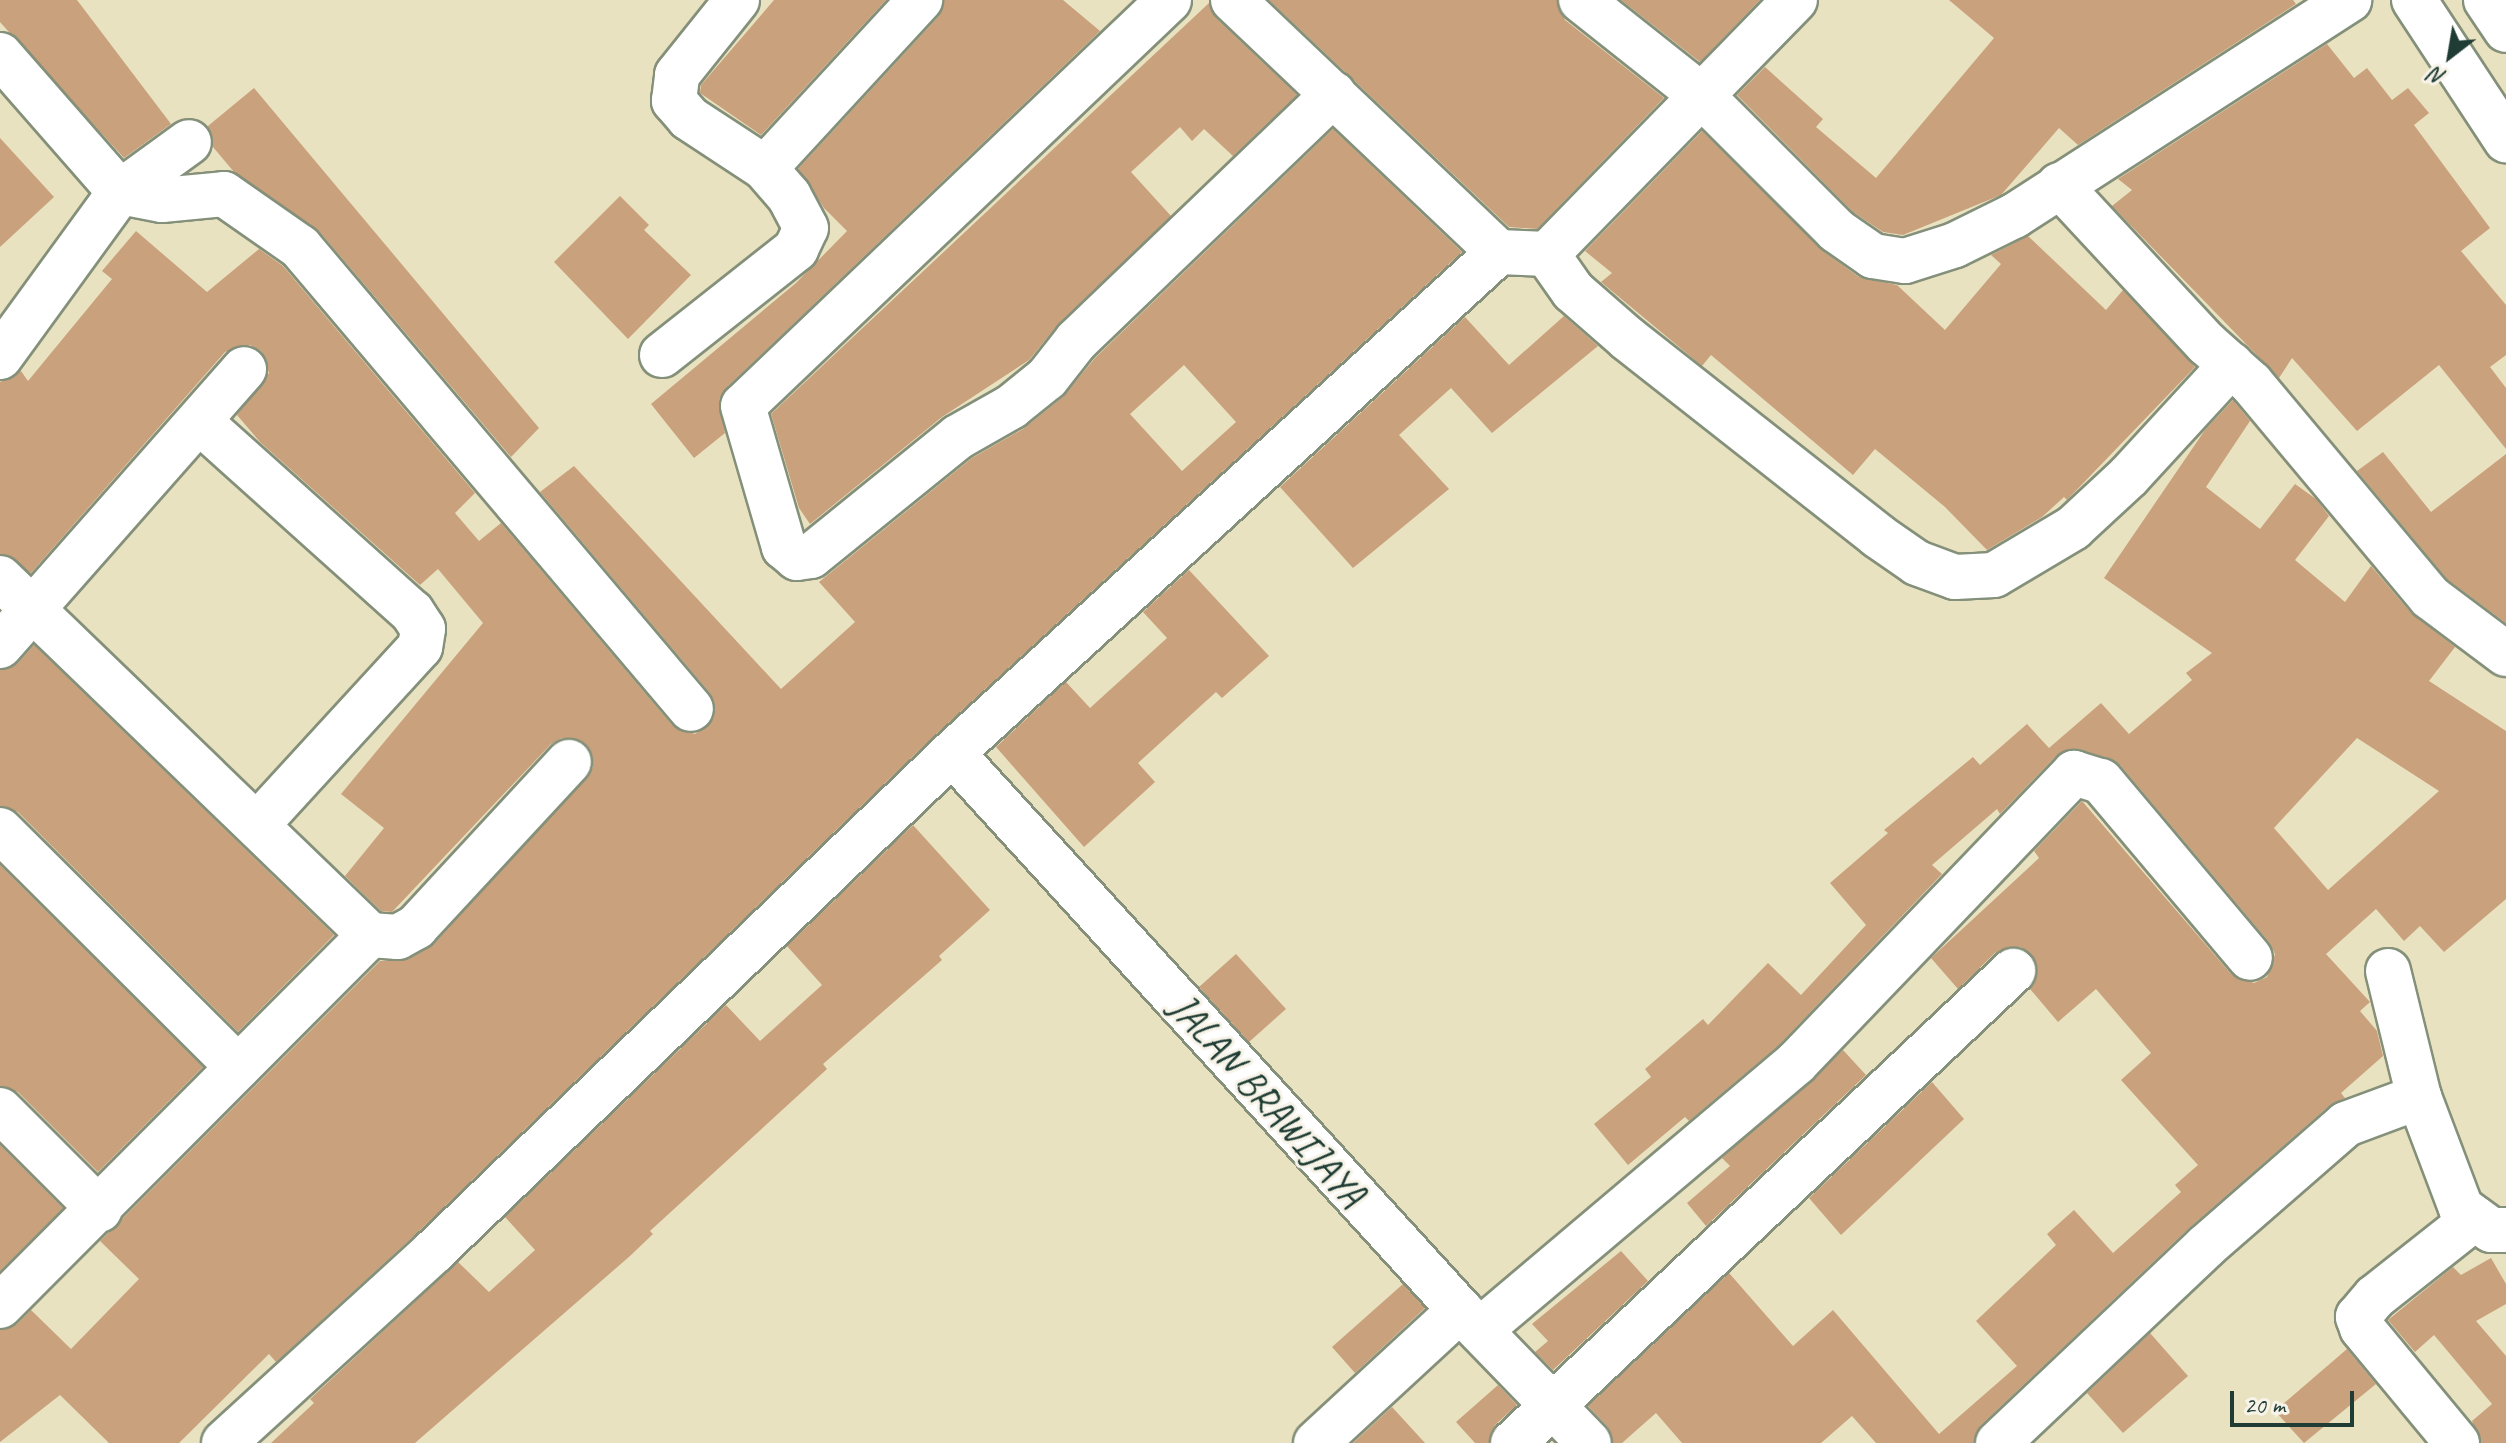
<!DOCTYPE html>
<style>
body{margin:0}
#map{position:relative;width:2506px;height:1443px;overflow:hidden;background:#e9e2c0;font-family:Caveat,sans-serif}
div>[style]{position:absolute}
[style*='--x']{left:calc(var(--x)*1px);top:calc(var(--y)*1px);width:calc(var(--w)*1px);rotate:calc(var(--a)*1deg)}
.building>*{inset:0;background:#c9a17c}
.roads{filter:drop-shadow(2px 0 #84907a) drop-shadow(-2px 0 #84907a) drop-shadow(0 2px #84907a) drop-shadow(0 -2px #84907a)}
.minor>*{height:44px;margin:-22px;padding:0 22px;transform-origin:22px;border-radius:22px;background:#fff}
.highway>*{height:44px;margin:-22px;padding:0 22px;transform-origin:22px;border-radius:22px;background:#fff}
span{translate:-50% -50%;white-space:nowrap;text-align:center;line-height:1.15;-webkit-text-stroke:6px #f7f3e8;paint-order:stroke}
.street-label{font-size:40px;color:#1f3d34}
.north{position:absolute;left:2410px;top:16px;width:80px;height:80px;-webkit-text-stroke:6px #f7f3e8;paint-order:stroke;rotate:211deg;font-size:22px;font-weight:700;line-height:32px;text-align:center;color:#1f3d34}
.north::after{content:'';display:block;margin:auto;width:28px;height:36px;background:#1f3d34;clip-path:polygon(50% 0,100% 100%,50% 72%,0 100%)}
.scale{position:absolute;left:2230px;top:1391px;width:124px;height:36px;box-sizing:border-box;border:4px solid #1f3d34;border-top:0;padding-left:10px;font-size:24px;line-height:28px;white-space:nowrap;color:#1f3d34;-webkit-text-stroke:6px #f7f3e8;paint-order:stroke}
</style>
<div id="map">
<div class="building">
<i style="clip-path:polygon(0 0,77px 0,171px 124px,124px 158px,8px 31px,0 22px)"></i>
<i style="clip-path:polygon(774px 0,886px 0,761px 135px,700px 93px,701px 85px)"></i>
<i style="clip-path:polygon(944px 0,1063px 0,1100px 31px,726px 388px,719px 400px,725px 433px,694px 458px,651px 404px,796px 283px,847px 231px,824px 208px,798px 169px,938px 17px)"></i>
<i style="clip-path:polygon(1269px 0,1557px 0,1565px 20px,1664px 98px,1537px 229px,1509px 227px)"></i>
<i style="clip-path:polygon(1621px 0,1760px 0,1700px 62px)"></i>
<i style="clip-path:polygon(1949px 0,2293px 0,2296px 4px,2078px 145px,2059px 128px,2001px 195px,1903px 235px,1883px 232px,1853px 212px,1737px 95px,1765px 67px,1823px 119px,1816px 127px,1876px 178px,1994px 38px)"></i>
<i style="clip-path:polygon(1209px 3px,1216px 18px,1297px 95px,1233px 156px,1204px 129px,1192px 141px,1180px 127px,1131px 172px,1171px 216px,1059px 323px,1029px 360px,942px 417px,810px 524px,799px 508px,771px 414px)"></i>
<i style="clip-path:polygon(2327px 44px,2354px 78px,2367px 68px,2392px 100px,2408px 88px,2429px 113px,2414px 125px,2490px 228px,2461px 251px,2506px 305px,2506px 355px,2490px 367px,2506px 388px,2506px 449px,2439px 365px,2357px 431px,2292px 358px,2279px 378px,2112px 206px,2132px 190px,2118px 179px)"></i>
<i style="clip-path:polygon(254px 88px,539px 428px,511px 457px,319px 231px,234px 172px,213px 147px,208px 126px)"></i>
<i style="clip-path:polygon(evenodd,1333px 129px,1462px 252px,935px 735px,416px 1234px,276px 1362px,269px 1354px,179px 1443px,109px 1443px,60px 1395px,0 1442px,0 1330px,17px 1324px,31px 1310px,71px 1349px,139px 1279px,100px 1241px,380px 961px,409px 959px,434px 944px,593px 767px,585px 743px,562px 738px,551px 744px,392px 912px,381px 911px,345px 876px,384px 828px,341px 794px,483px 623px,438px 569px,420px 585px,260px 442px,237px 415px,269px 373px,261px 351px,250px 345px,225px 352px,31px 573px,0 554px,0 382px,21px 371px,28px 381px,112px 279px,102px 271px,136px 231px,207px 292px,259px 249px,283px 266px,475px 493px,455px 513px,479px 541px,501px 523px,672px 725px,695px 734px,714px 718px,710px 693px,540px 492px,574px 466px,781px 689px,855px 622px,819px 582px,972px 458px,1023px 429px,1063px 397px,1095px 358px,1333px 129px,1184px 365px,1236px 422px,1182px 471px,1130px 414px,1184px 365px)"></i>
<i style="clip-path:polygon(1702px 131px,1823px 251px,1859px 277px,1897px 285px,1945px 330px,2001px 264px,1991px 255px,2028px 236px,2106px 310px,2123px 290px,2195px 367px,2067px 500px,2064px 497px,2042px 517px,1987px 550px,1945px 507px,1875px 449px,1853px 475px,1711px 355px,1702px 366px,1601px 282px,1612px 273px,1585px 251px)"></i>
<i style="clip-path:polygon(0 138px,54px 197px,0 247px)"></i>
<i style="clip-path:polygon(620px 196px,649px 225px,644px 230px,691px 275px,628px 339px,554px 262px)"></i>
<i style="clip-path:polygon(1564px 316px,1598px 346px,1492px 433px,1451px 388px,1399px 435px,1449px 489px,1353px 568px,1280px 487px,1465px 317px,1509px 365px)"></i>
<i style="clip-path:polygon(evenodd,2233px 400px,2250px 421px,2206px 487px,2260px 529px,2295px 484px,2316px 499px,2329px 516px,2295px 560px,2345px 602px,2371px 566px,2411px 613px,2455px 647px,2429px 681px,2506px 731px,2506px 899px,2444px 952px,2420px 926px,2404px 941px,2376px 909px,2326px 954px,2370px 1002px,2360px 1011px,2377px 1031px,2383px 1056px,2341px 1093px,2345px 1098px,2330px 1105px,2188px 1229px,1981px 1425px,1974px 1443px,1876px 1443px,1852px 1416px,1821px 1443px,1682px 1443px,1656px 1413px,1622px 1443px,1613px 1443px,1607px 1426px,1588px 1406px,1729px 1273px,1793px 1346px,1833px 1310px,1939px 1434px,2017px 1366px,1976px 1321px,2056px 1245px,2047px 1234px,2074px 1210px,2113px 1253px,2181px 1192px,2175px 1185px,2198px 1165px,2121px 1080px,2151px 1053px,2096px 989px,2058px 1022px,2030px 989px,2037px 966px,2021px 947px,1996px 952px,1958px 989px,1931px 958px,2039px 858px,2034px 851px,2082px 801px,2231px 974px,2254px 983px,2267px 977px,2275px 954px,2269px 942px,2120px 765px,2080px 749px,2056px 756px,2000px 814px,1997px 809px,1932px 865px,1942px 874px,1779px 1045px,1689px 1121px,1685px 1117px,1628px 1165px,1594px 1124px,1651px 1077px,1645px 1069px,1703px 1019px,1708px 1025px,1768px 963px,1801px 995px,1866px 925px,1830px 883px,1888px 833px,1884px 830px,1973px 757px,1980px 765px,2027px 724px,2049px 748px,2101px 703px,2129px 734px,2192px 680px,2186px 673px,2212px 653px,2104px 578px,2205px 430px,2233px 400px,2357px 738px,2439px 791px,2328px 890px,2274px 828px,2357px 738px)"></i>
<i style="clip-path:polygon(2383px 452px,2431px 512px,2506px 454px,2506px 623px,2447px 579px,2357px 471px)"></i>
<i style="clip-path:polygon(1189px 570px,1269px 656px,1222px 698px,1216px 692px,1138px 763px,1155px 782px,1084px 847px,996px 747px,1066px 682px,1090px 708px,1167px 638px,1143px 612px)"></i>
<i style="clip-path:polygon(34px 645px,334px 935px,238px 1032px,18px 812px,0 806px,0 670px,18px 663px)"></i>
<i style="clip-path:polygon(913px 825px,990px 910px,939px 956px,942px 960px,823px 1064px,827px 1069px,650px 1231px,653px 1234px,630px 1256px,415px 1443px,271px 1443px,314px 1403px,310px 1399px,458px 1262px,489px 1292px,535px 1250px,505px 1217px,726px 1005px,760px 1041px,822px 985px,787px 946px)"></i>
<i style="clip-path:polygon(0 865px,203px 1067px,98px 1172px,18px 1092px,0 1086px)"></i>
<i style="clip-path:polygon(1236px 954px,1286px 1009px,1249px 1042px,1199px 987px)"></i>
<i style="clip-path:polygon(1843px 1050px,1866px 1075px,1706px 1226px,1687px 1203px,1730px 1166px,1722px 1158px)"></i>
<i style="clip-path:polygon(1932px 1082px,1964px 1119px,1841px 1235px,1809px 1198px)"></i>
<i style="clip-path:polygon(0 1145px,63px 1208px,0 1271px)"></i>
<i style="clip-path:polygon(1621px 1251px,1648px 1281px,1553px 1370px,1535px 1352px,1548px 1341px,1532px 1324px)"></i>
<i style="clip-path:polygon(2491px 1258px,2506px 1284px,2506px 1304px,2476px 1321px,2506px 1356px,2506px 1443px,2481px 1443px,2472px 1421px,2492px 1404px,2434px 1335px,2415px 1352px,2388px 1320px,2453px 1267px,2461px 1275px)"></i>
<i style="clip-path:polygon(1403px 1284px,1425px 1308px,1355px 1373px,1332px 1347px)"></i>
<i style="clip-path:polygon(2150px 1333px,2188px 1376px,2123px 1433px,2087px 1393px)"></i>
<i style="clip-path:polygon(2347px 1349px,2376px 1384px,2304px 1443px,2275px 1411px)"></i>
<i style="clip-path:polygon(1498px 1385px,1517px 1405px,1495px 1425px,1489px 1443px,1475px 1443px,1456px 1422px)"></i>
<i style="clip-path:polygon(1392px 1407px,1425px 1443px,1353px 1443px)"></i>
</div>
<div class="roads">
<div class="minor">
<i style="--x:1169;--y:0;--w:588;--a:136.38"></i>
<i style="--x:743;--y:406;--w:147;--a:73.8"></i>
<i style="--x:784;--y:547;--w:17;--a:40"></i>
<i style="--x:797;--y:558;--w:14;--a:-8"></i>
<i style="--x:811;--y:556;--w:189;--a:-39"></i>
<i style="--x:958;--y:437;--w:61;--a:-29.5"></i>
<i style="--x:1011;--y:407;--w:46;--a:-38.9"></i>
<i style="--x:1047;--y:378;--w:47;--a:-51.9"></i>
<i style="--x:1076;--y:341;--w:357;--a:-43.8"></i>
<i style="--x:1233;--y:0;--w:366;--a:43.5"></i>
<i style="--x:1581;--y:0;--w:153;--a:38.4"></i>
<i style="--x:1701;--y:95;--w:192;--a:45"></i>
<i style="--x:1837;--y:231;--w:44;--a:34.8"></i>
<i style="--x:1873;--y:256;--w:32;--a:9"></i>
<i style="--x:1905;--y:261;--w:52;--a:-17.7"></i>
<i style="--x:1955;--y:245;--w:66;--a:-26.2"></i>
<i style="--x:2014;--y:216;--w:399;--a:-32.8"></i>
<i style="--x:0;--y:55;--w:182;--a:48.8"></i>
<i style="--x:120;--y:192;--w:43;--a:10.8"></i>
<i style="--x:162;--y:200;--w:62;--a:-5.5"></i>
<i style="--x:224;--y:194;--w:93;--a:34.9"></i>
<i style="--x:300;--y:247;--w:605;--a:49.76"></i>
<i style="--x:765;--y:168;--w:229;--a:-47.3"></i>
<i style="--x:2059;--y:185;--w:217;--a:47.1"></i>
<i style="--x:2207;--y:344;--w:59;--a:41.6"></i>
<i style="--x:2251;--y:383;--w:279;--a:50.1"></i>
<i style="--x:2430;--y:597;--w:95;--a:36.9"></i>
<i style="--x:1547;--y:254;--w:45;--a:54.9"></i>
<i style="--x:1573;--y:291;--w:73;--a:41.1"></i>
<i style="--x:1628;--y:339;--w:318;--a:38.2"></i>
<i style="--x:1878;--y:536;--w:47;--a:34.7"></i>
<i style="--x:1917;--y:563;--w:40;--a:20.2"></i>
<i style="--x:1955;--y:577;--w:39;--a:-3"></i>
<i style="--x:1994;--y:575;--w:92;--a:-30.7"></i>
<i style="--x:2073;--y:528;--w:76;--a:-42.9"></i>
<i style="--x:2129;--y:476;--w:151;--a:-47.4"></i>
<i style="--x:662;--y:355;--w:171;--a:-38.3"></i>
<i style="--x:796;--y:249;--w:23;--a:-65"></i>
<i style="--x:806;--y:228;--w:36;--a:-118"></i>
<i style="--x:789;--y:196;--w:37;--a:-131"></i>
<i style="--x:765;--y:168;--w:91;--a:-146.7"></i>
<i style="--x:689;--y:118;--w:23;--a:-131"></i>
<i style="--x:674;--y:101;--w:26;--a:-83"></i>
<i style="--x:677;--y:75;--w:96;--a:-51.3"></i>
<i style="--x:0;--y:357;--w:204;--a:-54"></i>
<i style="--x:120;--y:192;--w:85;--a:-35.9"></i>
<i style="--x:200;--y:422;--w:285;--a:41.9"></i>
<i style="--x:412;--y:612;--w:20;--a:57"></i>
<i style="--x:423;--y:629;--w:18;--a:99"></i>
<i style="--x:420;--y:647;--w:241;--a:132.5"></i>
<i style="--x:0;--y:578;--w:514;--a:43.98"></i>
<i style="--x:370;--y:935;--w:28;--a:4"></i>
<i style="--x:398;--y:937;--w:21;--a:-29"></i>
<i style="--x:416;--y:927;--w:225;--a:-47.2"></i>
<i style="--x:0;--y:646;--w:369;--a:-48.6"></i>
<i style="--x:952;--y:753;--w:754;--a:47.63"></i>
<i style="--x:1460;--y:1310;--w:185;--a:45.9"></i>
<i style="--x:0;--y:830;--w:336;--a:44.9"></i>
<i style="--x:2388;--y:971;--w:130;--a:76.2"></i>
<i style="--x:2419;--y:1097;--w:119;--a:69.3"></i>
<i style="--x:2461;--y:1208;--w:37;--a:36"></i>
<i style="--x:2491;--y:1230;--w:15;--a:0"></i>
<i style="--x:0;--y:1110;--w:141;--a:45"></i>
<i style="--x:0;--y:1306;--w:524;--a:-45.08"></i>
<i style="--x:1480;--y:1330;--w:414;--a:-40.2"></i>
<i style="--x:1796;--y:1063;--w:402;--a:-46.2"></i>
<i style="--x:2074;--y:773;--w:28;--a:17"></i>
<i style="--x:2101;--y:781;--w:231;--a:49.9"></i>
<i style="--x:224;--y:1443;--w:283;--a:-42.4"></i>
<i style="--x:433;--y:1252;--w:720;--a:-43.87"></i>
<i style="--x:952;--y:753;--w:742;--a:-42.49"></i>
<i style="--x:1499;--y:252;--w:48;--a:2.4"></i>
<i style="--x:1547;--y:254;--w:355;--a:-45.7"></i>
<i style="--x:1316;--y:1443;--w:196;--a:-42.7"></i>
<i style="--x:1513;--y:1443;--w:688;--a:-43.35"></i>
<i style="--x:1998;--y:1443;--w:285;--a:-43.4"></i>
<i style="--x:2205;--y:1247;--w:187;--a:-41.1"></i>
<i style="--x:2346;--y:1124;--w:78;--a:-20.3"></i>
<i style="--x:2457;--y:1443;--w:149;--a:-129.6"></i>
<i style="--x:2362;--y:1328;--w:12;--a:-110"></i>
<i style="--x:2358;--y:1317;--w:26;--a:-50"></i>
<i style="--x:2375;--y:1297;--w:127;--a:-38.3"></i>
</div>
<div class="highway">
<i style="--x:2414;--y:0;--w:168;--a:56.7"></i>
<i style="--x:2486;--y:0;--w:36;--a:56"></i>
</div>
</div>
<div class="street-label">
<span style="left:1268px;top:1100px;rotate:48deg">JALAN BRAWIJAYA</span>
</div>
<div class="north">N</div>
<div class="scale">20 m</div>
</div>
